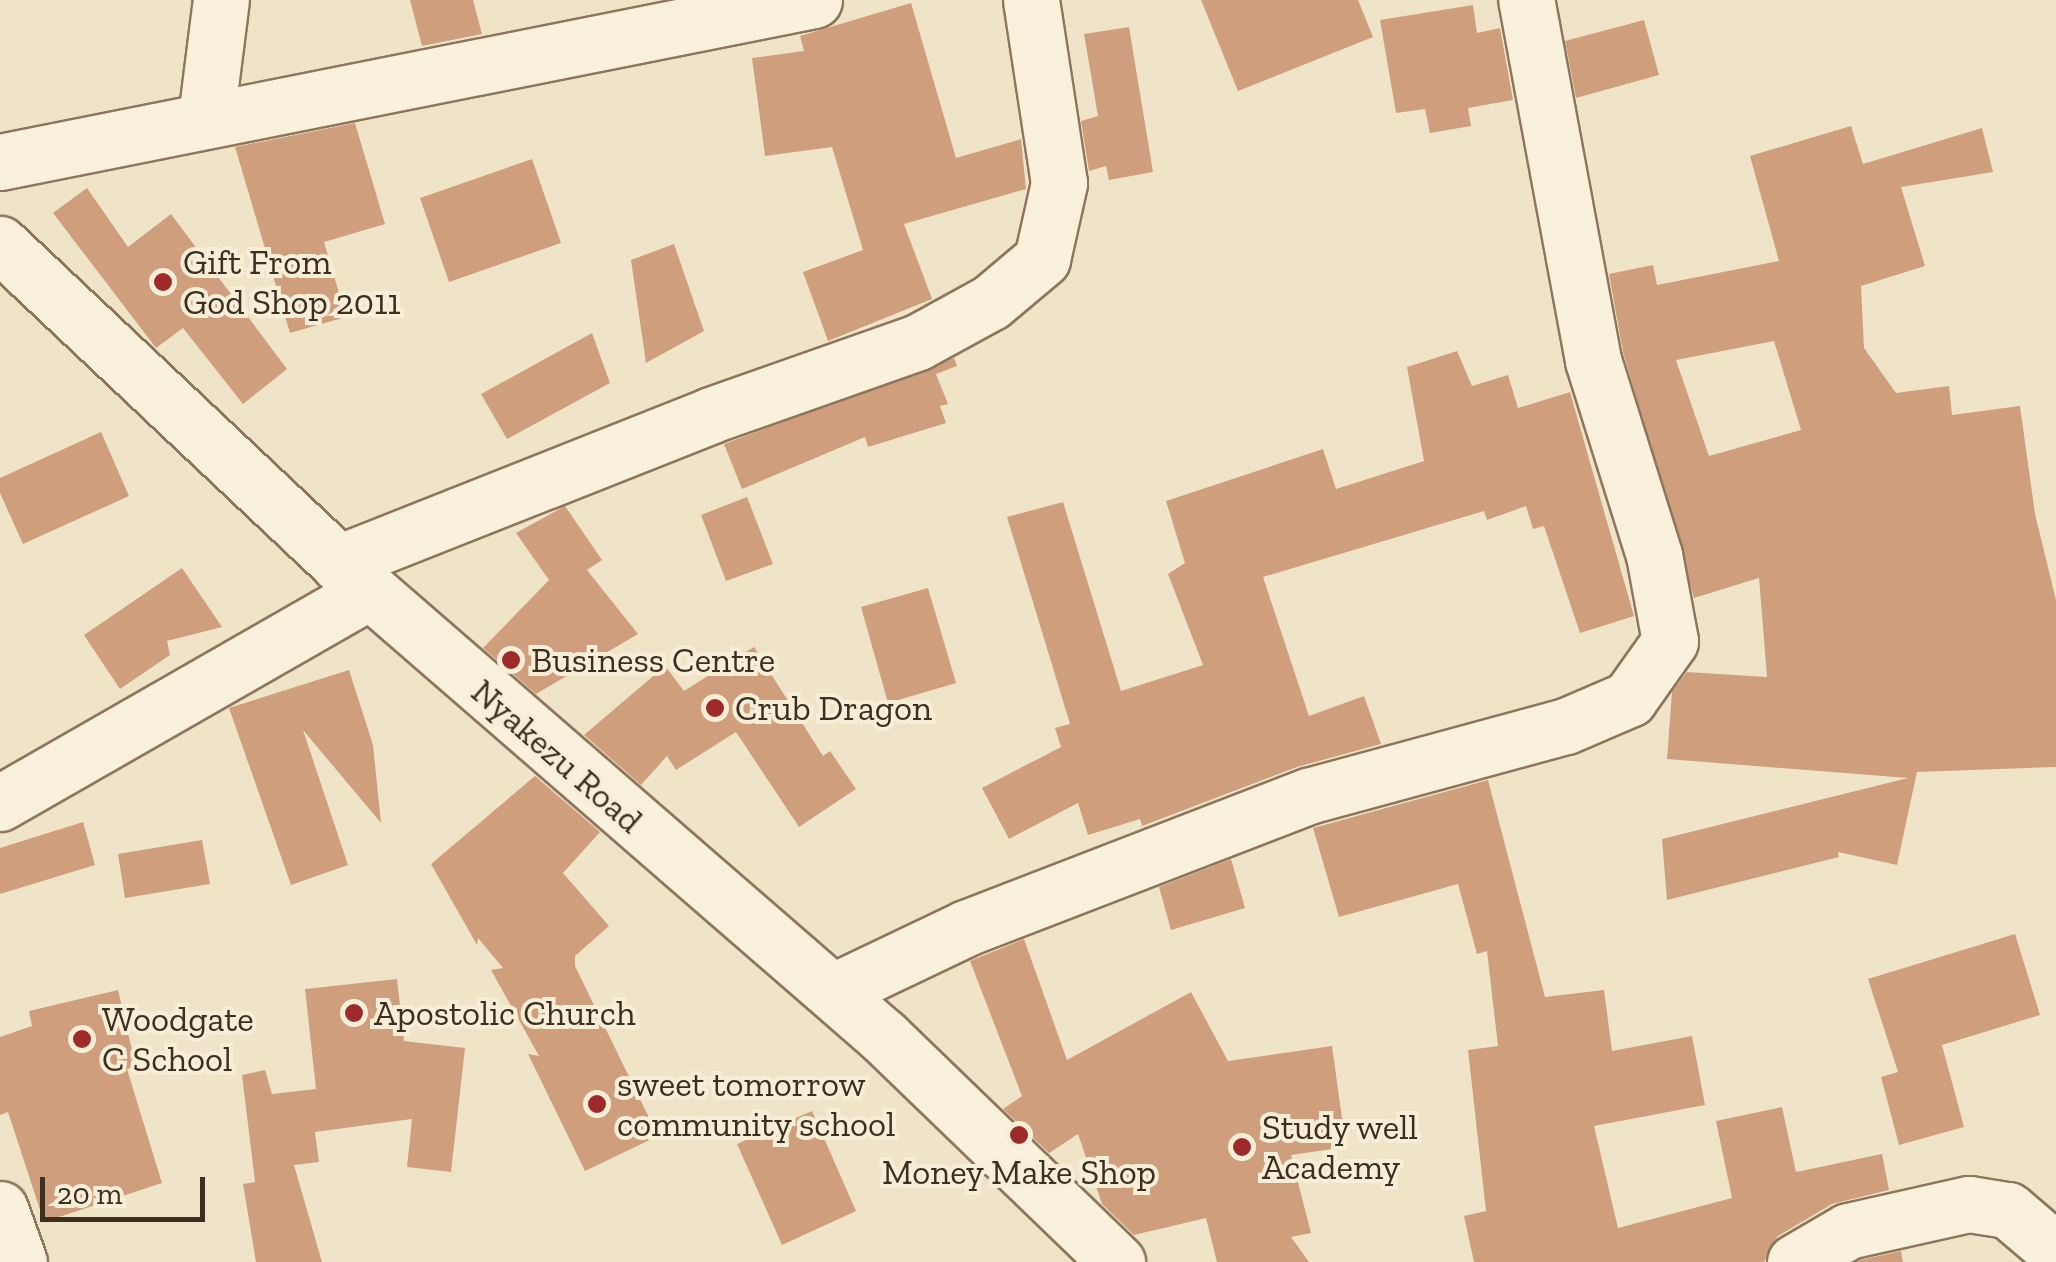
<!DOCTYPE html>
<style>
body{margin:0}
#map{position:relative;width:2056px;height:1262px;overflow:hidden;background:#f0e4c8;font-family:"Zilla Slab",serif}
div>[style]{position:absolute}
[style*='--x']{left:calc(var(--x)*1px);top:calc(var(--y)*1px);width:calc(var(--w)*1px);rotate:calc(var(--a)*1deg)}
.building>*{inset:0;background:#cf9f7d}
.roads{filter:drop-shadow(2px 0 #8d765c) drop-shadow(-2px 0 #8d765c) drop-shadow(0 2px #8d765c) drop-shadow(0 -2px #8d765c)}
.minor>*{height:55px;margin:-27.5px;padding:0 27.5px;transform-origin:27.5px;border-radius:27.5px;background:#faf1dc}
.dots>*{width:28px;height:28px;translate:-50% -50%;box-sizing:border-box;border:5px solid #f7eed8;border-radius:50%}
span{translate:-50% -50%;white-space:nowrap;text-align:center;line-height:1.15;-webkit-text-stroke:8px #f7eed8;paint-order:stroke}
.poi-label{font-size:35px;color:#3d2e20}
.left{translate:0 -50%;text-align:left}
.street-label{font-size:35px;color:#3d2e20}
.scale{position:absolute;left:40px;top:1177px;width:165px;height:45px;box-sizing:border-box;border:5px solid #3d2e20;border-top:0;padding-left:12px;font-size:30px;line-height:35px;white-space:nowrap;color:#3d2e20;-webkit-text-stroke:8px #f7eed8;paint-order:stroke}
</style>
<div id="map">
<div class="building">
<i style="clip-path:polygon(410px 0,473px 0,482px 34px,422px 46px)"></i>
<i style="clip-path:polygon(1201px 0,1358px 0,1373px 37px,1238px 91px)"></i>
<i style="clip-path:polygon(911px 3px,956px 158px,1021px 139px,1026px 189px,904px 224px,932px 299px,828px 341px,803px 272px,863px 250px,832px 147px,765px 156px,752px 58px,804px 51px,800px 36px)"></i>
<i style="clip-path:polygon(1473px 5px,1477px 33px,1500px 28px,1513px 100px,1468px 108px,1471px 126px,1430px 133px,1425px 109px,1396px 113px,1380px 20px)"></i>
<i style="clip-path:polygon(1644px 20px,1659px 75px,1576px 98px,1565px 41px)"></i>
<i style="clip-path:polygon(1129px 27px,1153px 172px,1109px 180px,1106px 166px,1089px 171px,1081px 121px,1098px 116px,1084px 34px)"></i>
<i style="clip-path:polygon(355px 123px,385px 224px,324px 242px,346px 317px,290px 333px,235px 147px)"></i>
<i style="clip-path:polygon(evenodd,1851px 126px,1863px 164px,1982px 128px,1993px 172px,1901px 187px,1925px 266px,1861px 286px,1864px 348px,1896px 393px,1949px 386px,1952px 415px,2020px 406px,2035px 514px,2056px 600px,2056px 767px,1917px 772px,1897px 865px,1838px 852px,1839px 857px,1667px 900px,1662px 839px,1908px 778px,1667px 759px,1672px 692px,1687px 672px,1767px 677px,1759px 578px,1694px 598px,1623px 352px,1609px 274px,1653px 265px,1657px 285px,1779px 261px,1750px 156px,1851px 126px,1774px 341px,1801px 430px,1709px 456px,1676px 360px,1774px 341px)"></i>
<i style="clip-path:polygon(532px 159px,561px 243px,449px 282px,420px 198px)"></i>
<i style="clip-path:polygon(87px 188px,128px 247px,171px 214px,287px 369px,243px 404px,183px 328px,156px 348px,53px 213px)"></i>
<i style="clip-path:polygon(674px 244px,704px 331px,646px 363px,631px 260px)"></i>
<i style="clip-path:polygon(592px 333px,610px 383px,507px 439px,481px 394px)"></i>
<i style="clip-path:polygon(1457px 351px,1472px 386px,1508px 375px,1518px 408px,1570px 392px,1634px 616px,1580px 633px,1544px 526px,1533px 529px,1526px 506px,1487px 520px,1484px 511px,1263px 577px,1309px 716px,1364px 696px,1381px 744px,1297px 767px,1142px 826px,1140px 819px,1088px 835px,1078px 803px,1009px 839px,982px 788px,1061px 747px,1055px 728px,1070px 724px,1007px 517px,1063px 502px,1121px 691px,1203px 665px,1168px 574px,1185px 563px,1166px 501px,1323px 449px,1336px 489px,1424px 461px,1407px 367px)"></i>
<i style="clip-path:polygon(954px 358px,957px 366px,936px 374px,948px 404px,940px 406px,946px 423px,868px 447px,865px 437px,742px 489px,724px 444px)"></i>
<i style="clip-path:polygon(101px 432px,129px 496px,23px 544px,0 493px,0 478px)"></i>
<i style="clip-path:polygon(747px 497px,773px 564px,726px 581px,701px 515px)"></i>
<i style="clip-path:polygon(565px 506px,602px 560px,587px 570px,638px 634px,536px 694px,483px 648px,549px 580px,516px 533px)"></i>
<i style="clip-path:polygon(182px 568px,222px 627px,167px 641px,170px 655px,120px 689px,84px 635px)"></i>
<i style="clip-path:polygon(928px 588px,956px 683px,888px 703px,861px 607px)"></i>
<i style="clip-path:polygon(754px 647px,823px 756px,830px 751px,856px 789px,799px 827px,736px 732px,676px 770px,667px 756px,641px 785px,584px 735px,665px 666px,684px 691px)"></i>
<i style="clip-path:polygon(349px 670px,373px 745px,381px 823px,303px 730px,348px 865px,291px 885px,229px 708px)"></i>
<i style="clip-path:polygon(535px 776px,600px 832px,563px 873px,609px 926px,575px 956px,575px 966px,658px 1136px,585px 1171px,528px 1054px,539px 1056px,491px 970px,503px 968px,478px 938px,477px 945px,431px 864px)"></i>
<i style="clip-path:polygon(1488px 780px,1545px 997px,1604px 990px,1612px 1051px,1692px 1036px,1705px 1105px,1594px 1126px,1618px 1228px,1732px 1198px,1716px 1121px,1782px 1107px,1796px 1172px,1882px 1154px,1889px 1190px,1832px 1204px,1778px 1236px,1764px 1262px,1474px 1262px,1464px 1216px,1486px 1211px,1468px 1050px,1498px 1046px,1487px 951px,1477px 954px,1458px 884px,1339px 917px,1313px 828px)"></i>
<i style="clip-path:polygon(83px 822px,95px 865px,0 894px,0 848px)"></i>
<i style="clip-path:polygon(202px 840px,210px 884px,125px 898px,118px 854px)"></i>
<i style="clip-path:polygon(1231px 859px,1245px 908px,1171px 930px,1159px 887px)"></i>
<i style="clip-path:polygon(2015px 934px,2040px 1015px,1942px 1045px,1964px 1127px,1899px 1145px,1881px 1077px,1898px 1072px,1868px 979px)"></i>
<i style="clip-path:polygon(1024px 939px,1067px 1060px,1191px 992px,1228px 1061px,1332px 1046px,1346px 1147px,1291px 1155px,1311px 1233px,1291px 1237px,1309px 1262px,1217px 1262px,1206px 1218px,1134px 1235px,1102px 1204px,1078px 1134px,1049px 1153px,1003px 1109px,1022px 1096px,970px 961px)"></i>
<i style="clip-path:polygon(397px 979px,404px 1041px,465px 1048px,451px 1172px,407px 1167px,412px 1119px,315px 1132px,319px 1162px,294px 1165px,322px 1262px,256px 1262px,243px 1184px,255px 1182px,242px 1075px,265px 1070px,272px 1094px,316px 1089px,305px 989px)"></i>
<i style="clip-path:polygon(118px 990px,136px 1067px,127px 1069px,162px 1183px,44px 1222px,8px 1112px,0 1115px,0 1037px,32px 1026px,29px 1011px)"></i>
<i style="clip-path:polygon(812px 1111px,856px 1211px,782px 1245px,737px 1144px)"></i>
<i style="clip-path:polygon(1901px 1251px,1903px 1262px,1857px 1262px,1860px 1260px)"></i>
</div>
<div class="roads">
<div class="minor">
<i style="--x:206;--y:118;--w:119;--a:-82.8"></i>
<i style="--x:0;--y:162;--w:830;--a:-11.26"></i>
<i style="--x:0;--y:244;--w:465;--a:43.3"></i>
<i style="--x:338;--y:563;--w:723;--a:40.96"></i>
<i style="--x:884;--y:1037;--w:324;--a:44"></i>
<i style="--x:338;--y:563;--w:401;--a:-21.6"></i>
<i style="--x:711;--y:415;--w:219;--a:-19.4"></i>
<i style="--x:918;--y:342;--w:83;--a:-28.7"></i>
<i style="--x:991;--y:302;--w:67;--a:-40.1"></i>
<i style="--x:1042;--y:259;--w:78;--a:-77.4"></i>
<i style="--x:1059;--y:183;--w:185;--a:-98.7"></i>
<i style="--x:0;--y:803;--w:426;--a:-29.8"></i>
<i style="--x:834;--y:991;--w:146;--a:-25.5"></i>
<i style="--x:966;--y:928;--w:367;--a:-21.1"></i>
<i style="--x:1308;--y:796;--w:267;--a:-15.2"></i>
<i style="--x:1566;--y:726;--w:69;--a:-23.2"></i>
<i style="--x:1629;--y:699;--w:71;--a:-54.7"></i>
<i style="--x:1670;--y:641;--w:87;--a:-100.5"></i>
<i style="--x:1654;--y:555;--w:204;--a:-107.4"></i>
<i style="--x:1593;--y:360;--w:366;--a:-100.5"></i>
<i style="--x:0;--y:1209;--w:56;--a:70.3"></i>
<i style="--x:1795;--y:1262;--w:61;--a:-30.3"></i>
<i style="--x:1848;--y:1231;--w:124;--a:-12.6"></i>
<i style="--x:1969;--y:1204;--w:39;--a:9"></i>
<i style="--x:2008;--y:1210;--w:63;--a:40.5"></i>
</div>
</div>
<div class="dots">
<i style="left:163px;top:282px;background:#9e2a2b"></i>
<i style="left:511px;top:660px;background:#9e2a2b"></i>
<i style="left:715px;top:708px;background:#9e2a2b"></i>
<i style="left:354px;top:1013px;background:#9e2a2b"></i>
<i style="left:82px;top:1039px;background:#9e2a2b"></i>
<i style="left:597px;top:1104px;background:#9e2a2b"></i>
<i style="left:1019px;top:1135px;background:#9e2a2b"></i>
<i style="left:1242px;top:1147px;background:#9e2a2b"></i>
</div>
<div class="poi-label">
<span class="left" style="left:183px;top:282px">Gift From<br>God Shop 2011</span>
<span class="left" style="left:531px;top:660px">Business Centre</span>
<span class="left" style="left:735px;top:708px">Crub Dragon</span>
<span class="left" style="left:374px;top:1013px">Apostolic Church</span>
<span class="left" style="left:102px;top:1039px">Woodgate<br>C School</span>
<span class="left" style="left:617px;top:1104px">sweet tomorrow<br>community school</span>
<span class="left" style="left:1262px;top:1147px">Study well<br>Academy</span>
<span style="left:1019px;top:1172px">Money Make Shop</span>
</div>
<div class="street-label">
<span style="left:557px;top:756px;rotate:41deg">Nyakezu Road</span>
</div>
<div class="scale">20 m</div>
</div>
